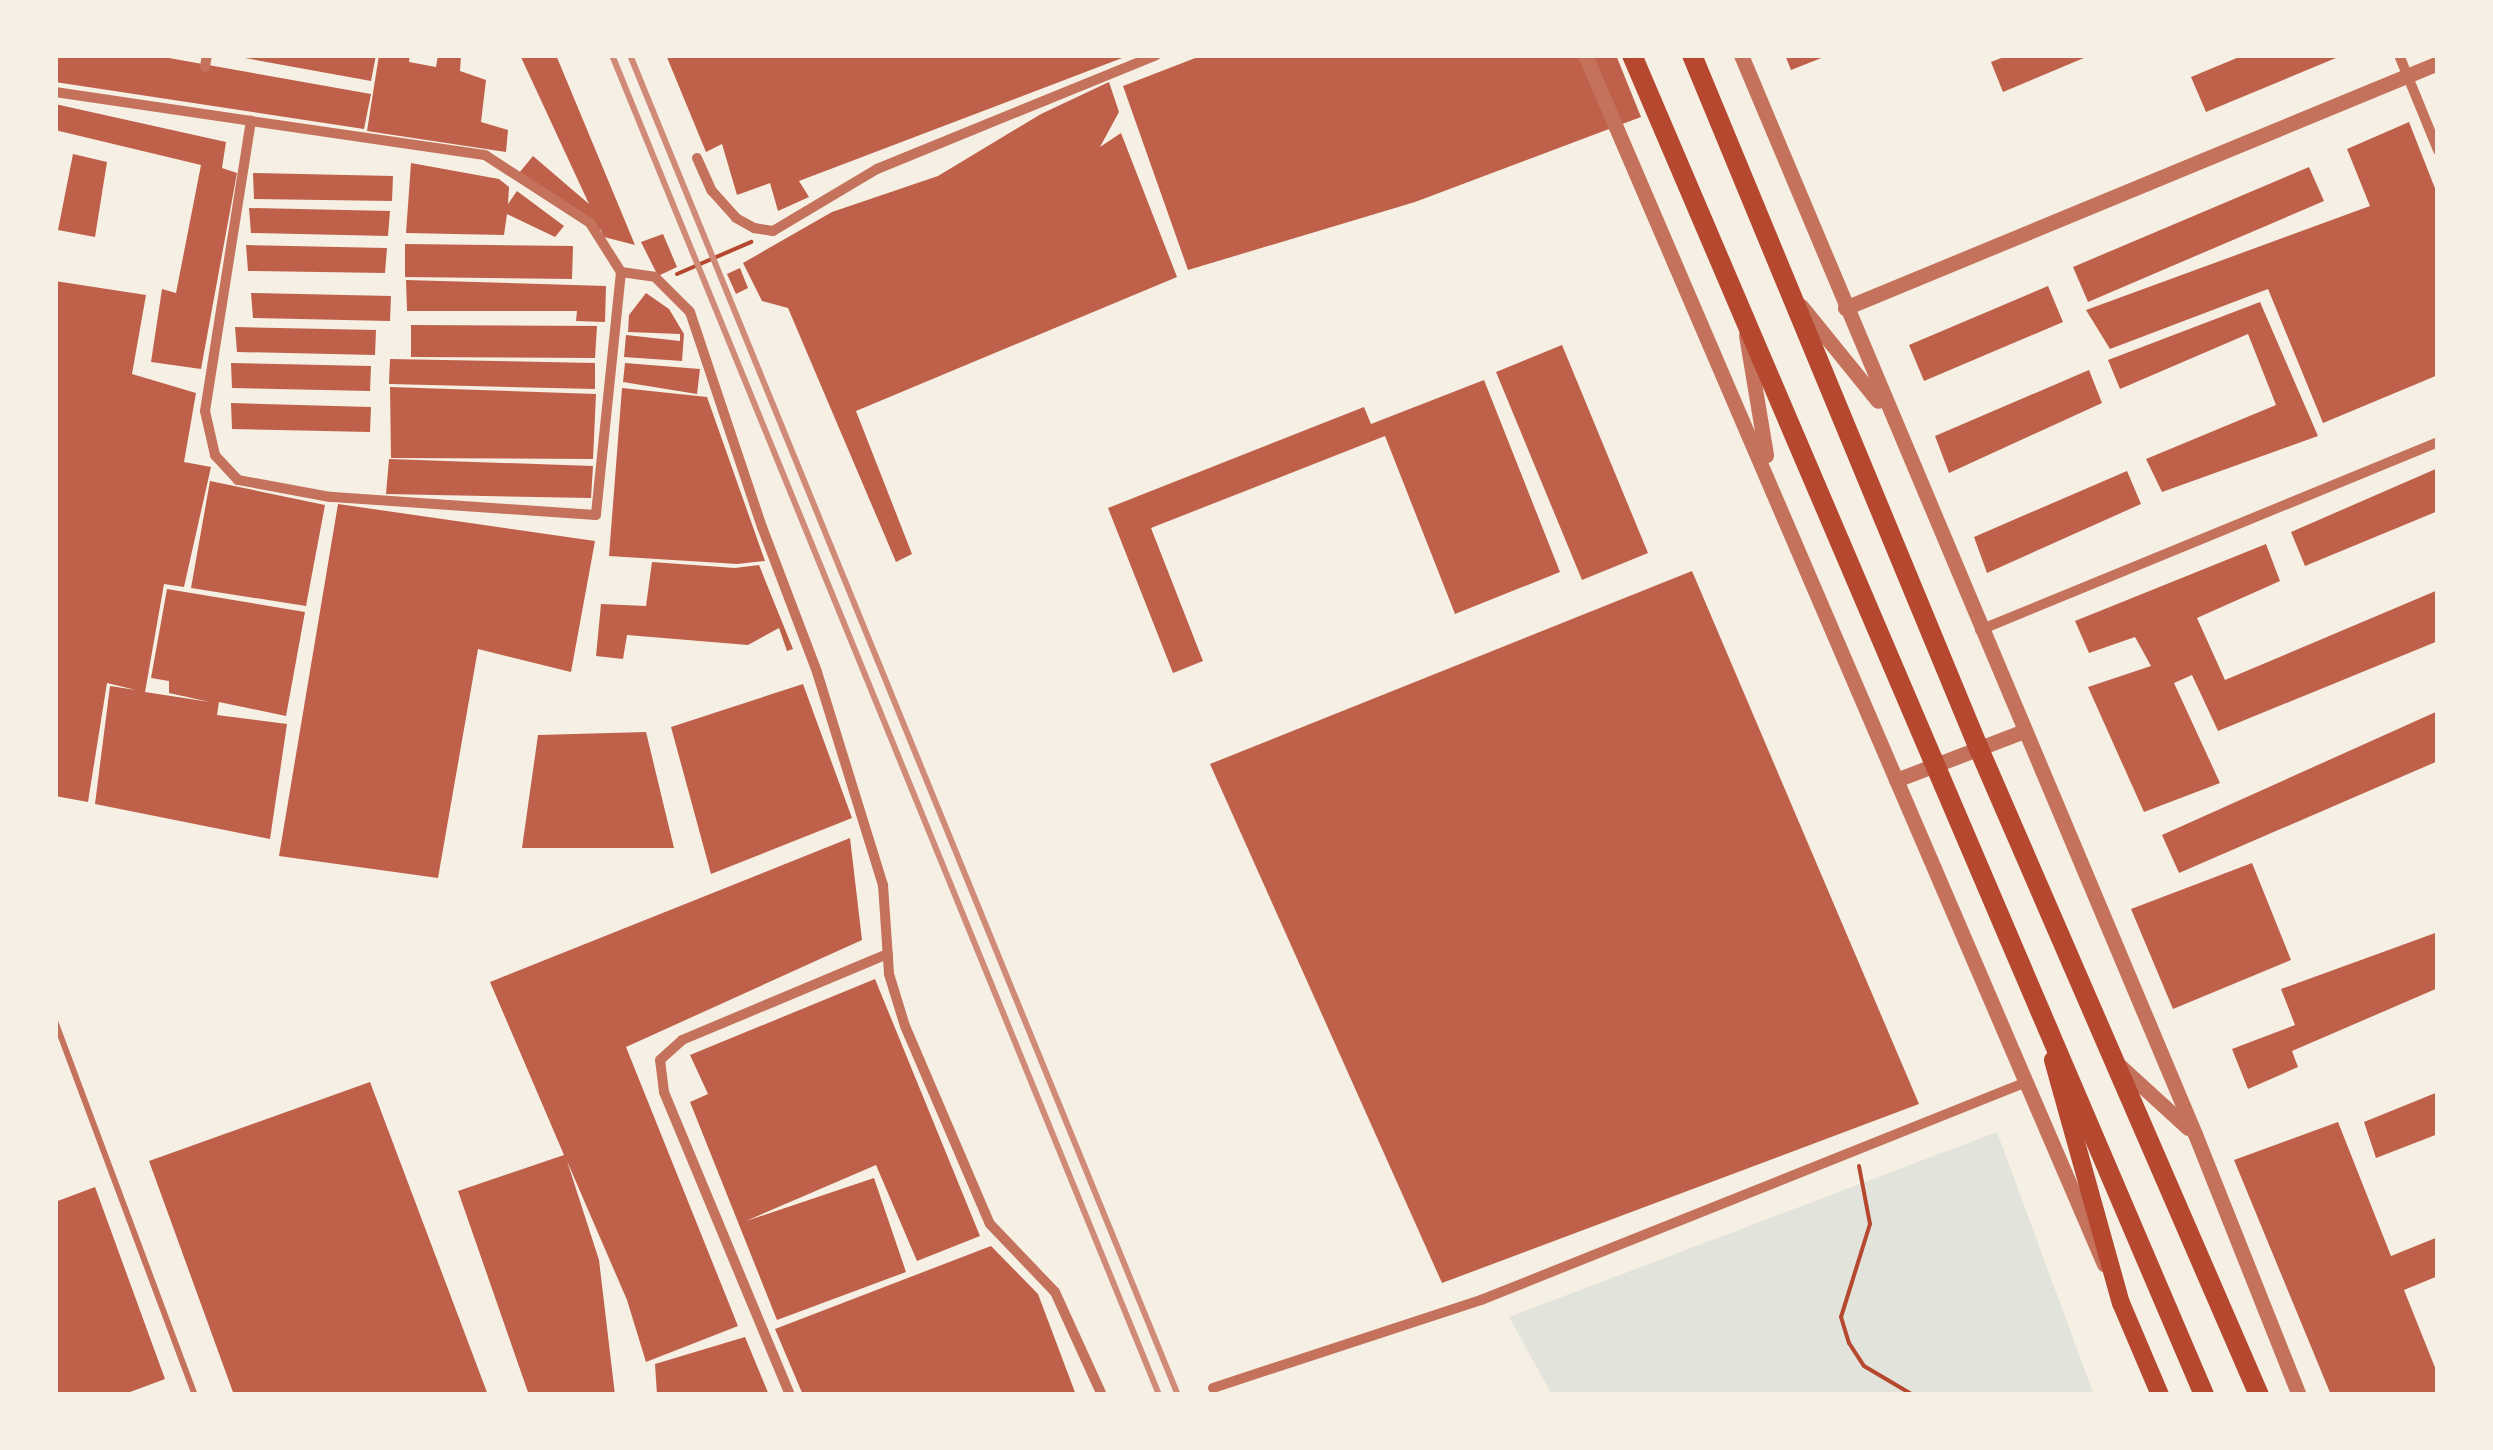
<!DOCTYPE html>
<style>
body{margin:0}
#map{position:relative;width:2493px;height:1450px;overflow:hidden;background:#f6efe4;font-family:"PT Sans",sans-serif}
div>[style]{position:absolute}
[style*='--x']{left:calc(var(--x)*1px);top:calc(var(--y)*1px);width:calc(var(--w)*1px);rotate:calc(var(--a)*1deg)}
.green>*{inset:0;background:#e2e4dc}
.building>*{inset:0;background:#bf614a}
.path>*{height:4px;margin:-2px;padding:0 2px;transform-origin:2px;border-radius:2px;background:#b5482f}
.service>*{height:6px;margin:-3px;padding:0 3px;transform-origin:3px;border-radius:3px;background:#c5725c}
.minor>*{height:10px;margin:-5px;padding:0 5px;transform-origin:5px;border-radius:5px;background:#c5725c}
.tertiary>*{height:15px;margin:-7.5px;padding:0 7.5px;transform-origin:7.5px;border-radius:7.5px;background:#c5725c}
.secondary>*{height:18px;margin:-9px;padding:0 9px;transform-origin:9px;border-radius:9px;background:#b5482f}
.primary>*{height:20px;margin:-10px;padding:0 10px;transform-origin:10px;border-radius:10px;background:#b5482f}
.rail>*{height:6px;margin:-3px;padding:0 3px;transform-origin:3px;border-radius:3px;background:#cf8b77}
span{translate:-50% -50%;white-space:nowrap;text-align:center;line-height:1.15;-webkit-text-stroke:8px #f6efe4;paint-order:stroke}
.frame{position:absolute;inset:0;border:58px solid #f6efe4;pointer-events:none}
</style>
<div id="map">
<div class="green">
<i style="clip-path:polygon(1997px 1132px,2094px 1395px,1552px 1395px,1509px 1317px)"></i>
</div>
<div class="building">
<i style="clip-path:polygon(55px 55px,152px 55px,371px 94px,364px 129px,55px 82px)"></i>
<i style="clip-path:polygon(228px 55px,376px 55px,371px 81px)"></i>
<i style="clip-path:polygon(379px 55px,410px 55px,409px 62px,436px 67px,438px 55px,461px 55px,460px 71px,486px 80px,481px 122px,508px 130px,506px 152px,367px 131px)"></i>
<i style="clip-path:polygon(520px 55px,556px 55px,635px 245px,604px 237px,601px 230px,519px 173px,533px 156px,589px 204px)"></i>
<i style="clip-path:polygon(666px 55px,1130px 55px,799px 181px,809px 197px,778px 211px,770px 183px,737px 195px,722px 144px,706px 152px)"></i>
<i style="clip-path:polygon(1203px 55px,1616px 55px,1641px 117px,1415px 202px,1188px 270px,1123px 86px)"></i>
<i style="clip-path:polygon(1785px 55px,1829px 55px,1791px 70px)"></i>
<i style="clip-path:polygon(2009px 55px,2091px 55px,2003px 92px,1991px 62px)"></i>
<i style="clip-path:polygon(2244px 55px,2343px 55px,2206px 112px,2191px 77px)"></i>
<i style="clip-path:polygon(1109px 82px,1119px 112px,1100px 147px,1121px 133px,1177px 277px,856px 411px,912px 554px,896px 562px,788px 308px,762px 301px,743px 263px,832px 212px,938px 176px,1041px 114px)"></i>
<i style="clip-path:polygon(55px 104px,226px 142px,222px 168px,237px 173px,201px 369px,151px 362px,162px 289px,176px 293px,201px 165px,55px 130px)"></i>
<i style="clip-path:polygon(2409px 122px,2438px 196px,2438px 375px,2323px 423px,2268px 289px,2110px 349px,2086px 310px,2370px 206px,2347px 149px)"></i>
<i style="clip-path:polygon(73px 154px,107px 162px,95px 237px,58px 230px)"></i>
<i style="clip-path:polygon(411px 163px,499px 179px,509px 187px,508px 204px,517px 191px,564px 226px,555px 237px,507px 214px,504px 235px,406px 233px)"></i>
<i style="clip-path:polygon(2309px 167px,2324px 201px,2088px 302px,2073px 267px)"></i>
<i style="clip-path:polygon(253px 173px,393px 176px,392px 201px,254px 199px)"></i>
<i style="clip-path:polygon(249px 208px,390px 211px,388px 236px,251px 233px)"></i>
<i style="clip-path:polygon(663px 234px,677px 267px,658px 276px,641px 242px)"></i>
<i style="clip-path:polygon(405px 244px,573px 246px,572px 279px,405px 277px)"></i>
<i style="clip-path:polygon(246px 245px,387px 248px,385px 273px,248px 271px)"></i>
<i style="clip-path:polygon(740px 268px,748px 288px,736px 294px,727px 274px)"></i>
<i style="clip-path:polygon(406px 280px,606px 286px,605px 322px,576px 321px,577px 311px,407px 311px)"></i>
<i style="clip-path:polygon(55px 281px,146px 295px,132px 374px,196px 393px,184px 462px,211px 467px,184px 587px,164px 584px,145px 692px,210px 702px,169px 693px,169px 681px,151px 678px,167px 589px,305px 612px,286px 716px,219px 702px,217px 715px,287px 724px,270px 839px,95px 804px,110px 686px,136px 690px,107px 683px,88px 802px,55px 796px)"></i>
<i style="clip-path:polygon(2048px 286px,2063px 322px,1924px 381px,1909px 345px)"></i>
<i style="clip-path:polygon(251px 293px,391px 296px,390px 321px,253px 318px)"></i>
<i style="clip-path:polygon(646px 293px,669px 309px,684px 334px,682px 361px,624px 357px,626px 335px,680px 341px,680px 334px,628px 332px,629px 315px)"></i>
<i style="clip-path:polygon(2260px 302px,2318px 436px,2162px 492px,2146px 459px,2276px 405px,2248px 334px,2120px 389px,2108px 360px)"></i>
<i style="clip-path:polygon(411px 325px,597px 326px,595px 358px,411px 357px)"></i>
<i style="clip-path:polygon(235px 327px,376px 330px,375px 355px,237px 352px)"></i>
<i style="clip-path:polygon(1562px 345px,1648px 553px,1582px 580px,1496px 372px)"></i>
<i style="clip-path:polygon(390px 359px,595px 363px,595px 389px,389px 384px)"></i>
<i style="clip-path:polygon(231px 363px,371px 366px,370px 391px,232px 388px)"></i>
<i style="clip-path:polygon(625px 363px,700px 369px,697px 394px,623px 382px)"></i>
<i style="clip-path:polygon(2089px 370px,2102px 403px,1949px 473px,1935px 436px)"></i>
<i style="clip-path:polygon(1484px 380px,1560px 572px,1455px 614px,1385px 436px,1151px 528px,1203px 661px,1173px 673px,1108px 508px,1364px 407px,1371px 424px)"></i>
<i style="clip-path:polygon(390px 387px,596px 394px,593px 459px,391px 458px)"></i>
<i style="clip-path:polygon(622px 388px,707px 397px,765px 561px,737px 564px,609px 556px)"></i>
<i style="clip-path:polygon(231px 403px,371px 407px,370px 432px,232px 429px)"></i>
<i style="clip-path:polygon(389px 459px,593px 466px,591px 498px,386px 494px)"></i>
<i style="clip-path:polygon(2438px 468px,2438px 511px,2305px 566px,2291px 532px)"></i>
<i style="clip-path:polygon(2127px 471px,2141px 504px,1987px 573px,1974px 537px)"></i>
<i style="clip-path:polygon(210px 481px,325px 505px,306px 606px,191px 588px)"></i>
<i style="clip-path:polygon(338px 504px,595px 541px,571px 672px,478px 649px,438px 878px,279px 856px)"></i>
<i style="clip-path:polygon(2266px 544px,2280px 581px,2197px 618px,2225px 680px,2438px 590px,2438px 641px,2218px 731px,2192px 675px,2174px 683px,2220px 783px,2144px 812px,2088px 687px,2151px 666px,2135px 637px,2089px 653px,2075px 621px)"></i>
<i style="clip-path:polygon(652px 562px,735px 568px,759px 565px,793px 649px,787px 651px,779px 628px,748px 645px,627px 635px,623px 659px,596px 656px,601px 604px,646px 606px)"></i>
<i style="clip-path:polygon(1692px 571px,1919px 1104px,1442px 1283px,1210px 764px)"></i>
<i style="clip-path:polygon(803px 684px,852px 818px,711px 874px,671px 727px)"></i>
<i style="clip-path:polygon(2438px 711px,2438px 761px,2179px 873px,2162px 835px)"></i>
<i style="clip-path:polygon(646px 732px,674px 848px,522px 848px,538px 735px)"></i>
<i style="clip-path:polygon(850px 838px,862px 940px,626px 1047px,738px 1326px,646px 1362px,627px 1300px,567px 1161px,599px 1260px,615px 1395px,529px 1395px,458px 1191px,564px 1155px,490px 982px)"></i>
<i style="clip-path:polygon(2252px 863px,2291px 960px,2173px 1009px,2131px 909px)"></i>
<i style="clip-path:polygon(2438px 932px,2438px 988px,2292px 1051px,2298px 1067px,2248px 1089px,2232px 1049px,2295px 1025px,2281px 989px)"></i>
<i style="clip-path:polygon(875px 979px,980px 1236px,917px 1261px,876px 1165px,746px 1221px,874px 1178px,906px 1272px,777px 1320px,690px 1102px,708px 1094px,690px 1055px)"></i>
<i style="clip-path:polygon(370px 1082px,488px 1395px,234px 1395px,149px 1161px)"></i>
<i style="clip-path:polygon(2438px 1092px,2438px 1134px,2376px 1158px,2364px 1122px)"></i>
<i style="clip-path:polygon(2338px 1122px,2391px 1256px,2438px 1237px,2438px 1276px,2404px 1290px,2438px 1375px,2438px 1395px,2331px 1395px,2234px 1160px)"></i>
<i style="clip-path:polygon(95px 1187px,165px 1379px,122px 1395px,55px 1395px,55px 1202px)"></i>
<i style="clip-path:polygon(991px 1246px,1038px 1294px,1076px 1395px,803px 1395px,775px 1329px)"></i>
<i style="clip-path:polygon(745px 1337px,769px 1395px,657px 1395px,655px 1364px)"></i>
</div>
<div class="path">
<i style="--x:677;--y:274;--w:81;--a:-23.4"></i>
<i style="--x:1859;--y:1166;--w:59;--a:79.3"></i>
<i style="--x:1870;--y:1224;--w:97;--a:107.3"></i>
<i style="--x:1841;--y:1317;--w:27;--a:73"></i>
<i style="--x:1849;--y:1343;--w:27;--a:57"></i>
<i style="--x:1864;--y:1366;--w:57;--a:30.6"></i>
</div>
<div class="service">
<i style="--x:55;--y:1021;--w:399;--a:69.5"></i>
</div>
<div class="minor">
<i style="--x:2399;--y:55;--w:103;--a:67.7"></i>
<i style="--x:205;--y:67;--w:12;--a:-81"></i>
<i style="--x:55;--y:92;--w:198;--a:8.4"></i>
<i style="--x:251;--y:121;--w:236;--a:8.3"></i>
<i style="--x:485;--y:155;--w:125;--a:32.9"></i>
<i style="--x:590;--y:223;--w:58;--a:57.7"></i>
<i style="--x:621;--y:272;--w:244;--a:95.9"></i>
<i style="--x:596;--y:515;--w:267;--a:-176.1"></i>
<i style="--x:330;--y:497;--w:94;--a:-169.5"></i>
<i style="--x:238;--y:480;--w:34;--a:-133"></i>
<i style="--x:215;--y:455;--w:45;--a:-102.8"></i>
<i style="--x:205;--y:411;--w:294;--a:-81"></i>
<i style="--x:697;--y:158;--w:36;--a:66"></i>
<i style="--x:712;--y:191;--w:36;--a:48"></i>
<i style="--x:736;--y:218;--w:21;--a:29"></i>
<i style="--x:754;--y:228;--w:19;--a:9"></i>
<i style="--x:773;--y:231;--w:121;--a:-30.8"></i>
<i style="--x:877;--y:169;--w:301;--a:-22.2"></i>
<i style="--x:621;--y:272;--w:34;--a:8"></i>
<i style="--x:655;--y:277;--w:49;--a:45"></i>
<i style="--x:690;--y:312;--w:227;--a:71.5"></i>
<i style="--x:762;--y:527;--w:155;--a:69.2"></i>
<i style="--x:817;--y:672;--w:223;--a:72.8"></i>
<i style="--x:883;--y:885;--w:89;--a:86.1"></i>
<i style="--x:889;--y:974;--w:54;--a:72.9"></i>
<i style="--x:905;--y:1026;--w:215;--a:66.8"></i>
<i style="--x:990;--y:1224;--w:94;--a:46.3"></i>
<i style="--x:1055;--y:1292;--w:113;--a:65.5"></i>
<i style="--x:1980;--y:630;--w:495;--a:-22.3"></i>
<i style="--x:1213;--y:1388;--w:282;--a:-18.2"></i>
<i style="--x:1481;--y:1300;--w:585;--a:-21.78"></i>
<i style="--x:790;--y:1395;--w:328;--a:-112.6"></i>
<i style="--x:664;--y:1092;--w:32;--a:-97"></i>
<i style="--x:660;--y:1060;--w:30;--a:-42"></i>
<i style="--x:682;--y:1040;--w:223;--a:-22.7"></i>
</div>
<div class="tertiary">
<i style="--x:1585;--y:55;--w:1316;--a:66.77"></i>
<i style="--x:1741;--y:55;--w:1171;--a:67.18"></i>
<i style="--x:2195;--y:1134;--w:281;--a:68.3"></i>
<i style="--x:1801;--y:306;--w:122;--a:51"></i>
<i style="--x:1845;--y:308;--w:642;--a:-22.45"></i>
<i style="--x:1746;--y:335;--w:122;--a:80.5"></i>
<i style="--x:1896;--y:780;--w:135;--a:-20.9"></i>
<i style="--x:2120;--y:1066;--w:92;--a:42.4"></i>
</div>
<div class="secondary">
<i style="--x:2053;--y:1060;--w:252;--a:74.4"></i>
<i style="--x:2121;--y:1303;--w:100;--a:67"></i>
</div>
<div class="primary">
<i style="--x:1632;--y:55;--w:1457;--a:66.88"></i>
<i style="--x:1692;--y:55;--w:751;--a:67.53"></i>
<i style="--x:1979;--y:749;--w:704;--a:66.57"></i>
</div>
<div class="rail">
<i style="--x:612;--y:55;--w:1447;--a:67.79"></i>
<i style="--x:630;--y:55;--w:1448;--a:67.76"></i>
</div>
<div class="frame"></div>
</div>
